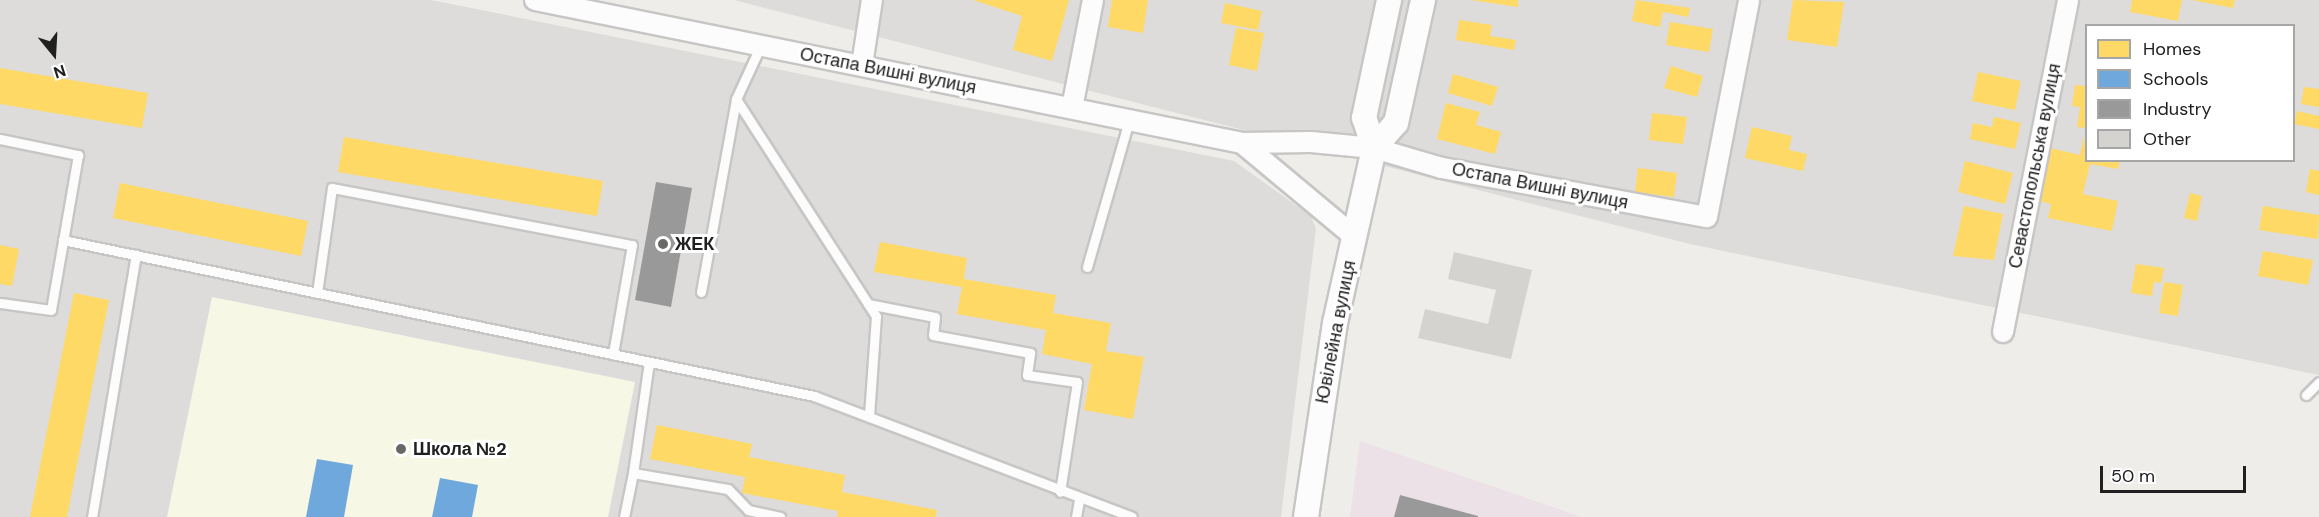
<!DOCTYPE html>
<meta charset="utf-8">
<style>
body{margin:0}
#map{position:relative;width:2319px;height:517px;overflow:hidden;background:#eeede9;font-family:"DM Sans",sans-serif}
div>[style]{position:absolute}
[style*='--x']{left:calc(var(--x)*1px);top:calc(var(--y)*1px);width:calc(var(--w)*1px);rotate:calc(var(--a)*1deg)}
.residential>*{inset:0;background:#dddcda}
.industrial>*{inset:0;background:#ece1e7}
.education>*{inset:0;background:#f7f7e5}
.homes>*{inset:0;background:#ffd966}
.schools>*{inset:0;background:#6fa8dc}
.industry>*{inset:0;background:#999}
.building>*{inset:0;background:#d5d3d0}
.roads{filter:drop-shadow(2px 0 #c7c6c5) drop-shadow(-2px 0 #c7c6c5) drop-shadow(0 2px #c7c6c5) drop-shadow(0 -2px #c7c6c5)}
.service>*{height:9px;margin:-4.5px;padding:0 4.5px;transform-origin:4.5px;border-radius:4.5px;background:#fcfcfc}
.minor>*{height:20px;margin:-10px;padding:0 10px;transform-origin:10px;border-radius:10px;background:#fcfcfc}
.tertiary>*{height:24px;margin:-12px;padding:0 12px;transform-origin:12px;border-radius:12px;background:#fcfcfc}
.dots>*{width:16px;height:16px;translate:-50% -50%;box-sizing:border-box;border:3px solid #fff;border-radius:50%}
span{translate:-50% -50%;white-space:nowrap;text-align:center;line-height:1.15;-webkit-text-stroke:6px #fff;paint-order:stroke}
.street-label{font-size:18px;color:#202020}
.poi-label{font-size:18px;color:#202020;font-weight:700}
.left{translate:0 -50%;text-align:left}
.legend{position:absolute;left:2085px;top:24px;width:210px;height:138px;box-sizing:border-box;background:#fff;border:2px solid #a6a6a6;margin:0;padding:8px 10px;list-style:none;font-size:18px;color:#202020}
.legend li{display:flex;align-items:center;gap:12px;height:30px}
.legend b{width:30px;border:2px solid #a6a6a6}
.north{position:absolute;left:24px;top:24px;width:60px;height:60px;-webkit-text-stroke:4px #fff;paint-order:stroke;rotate:162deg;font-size:16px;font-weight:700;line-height:24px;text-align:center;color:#202020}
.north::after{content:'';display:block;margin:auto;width:21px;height:27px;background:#202020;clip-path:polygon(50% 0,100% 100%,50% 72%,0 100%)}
.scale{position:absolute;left:2100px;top:466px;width:146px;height:27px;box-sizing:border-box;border:3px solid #202020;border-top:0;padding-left:8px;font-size:18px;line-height:21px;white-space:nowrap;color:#202020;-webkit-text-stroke:4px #fff;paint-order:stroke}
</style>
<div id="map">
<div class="residential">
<i style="clip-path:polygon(0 0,431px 0,1234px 161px,1311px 216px,1316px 229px,1281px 517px,0 517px)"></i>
<i style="clip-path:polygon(evenodd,734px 0,2319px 0,2319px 375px,1690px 244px,734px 0,2086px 26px,2294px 26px,2294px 160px,2086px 160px,2086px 26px)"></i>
</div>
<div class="industrial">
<i style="clip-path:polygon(1360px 441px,1582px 517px,1350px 517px)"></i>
</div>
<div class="education">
<i style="clip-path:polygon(212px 297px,635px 382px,608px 517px,167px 517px)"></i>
</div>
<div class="homes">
<i style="clip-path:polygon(973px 0,1069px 0,1052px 61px,1013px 50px,1022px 16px)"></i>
<i style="clip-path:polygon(1112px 0,1148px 0,1143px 33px,1108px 27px)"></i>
<i style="clip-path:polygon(1471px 0,1518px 0,1518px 7px)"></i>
<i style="clip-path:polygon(1636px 0,1690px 8px,1688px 17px,1663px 12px,1660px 27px,1632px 21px)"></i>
<i style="clip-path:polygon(1793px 0,1844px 2px,1837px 47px,1787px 40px)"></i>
<i style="clip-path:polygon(2132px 0,2182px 0,2178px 21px,2130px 12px)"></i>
<i style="clip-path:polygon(2192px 0,2235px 0,2233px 8px)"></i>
<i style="clip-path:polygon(1225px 3px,1262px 11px,1258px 30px,1221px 23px)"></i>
<i style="clip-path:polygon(1459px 20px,1492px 25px,1490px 36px,1516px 40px,1514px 50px,1456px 40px)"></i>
<i style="clip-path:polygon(1670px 22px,1713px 29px,1709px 52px,1666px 45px)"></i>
<i style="clip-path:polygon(1236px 28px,1264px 33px,1257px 71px,1229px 65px)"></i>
<i style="clip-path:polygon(1671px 66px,1703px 76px,1697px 97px,1664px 88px)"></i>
<i style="clip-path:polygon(0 68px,148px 93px,142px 128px,0 104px)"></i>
<i style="clip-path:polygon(1978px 72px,2021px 81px,2015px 110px,1972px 101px)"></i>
<i style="clip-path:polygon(1453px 74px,1498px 87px,1492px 106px,1448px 93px)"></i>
<i style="clip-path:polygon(2075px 85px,2086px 86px,2086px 128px,2077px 127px,2080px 107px,2072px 106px)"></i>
<i style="clip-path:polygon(2304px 87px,2319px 89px,2319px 107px,2301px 104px)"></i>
<i style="clip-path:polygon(1446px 103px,1480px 112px,1476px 125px,1501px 132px,1495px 154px,1437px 139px)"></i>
<i style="clip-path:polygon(2297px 111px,2319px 116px,2319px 129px,2294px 124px)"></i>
<i style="clip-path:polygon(1652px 113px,1687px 117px,1683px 144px,1649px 140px)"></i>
<i style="clip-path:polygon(1994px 117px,2021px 123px,2015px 149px,1970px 139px,1973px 123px,1992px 127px)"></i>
<i style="clip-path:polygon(1752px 127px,1792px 136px,1789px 150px,1807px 154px,1803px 171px,1745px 158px)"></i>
<i style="clip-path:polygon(2084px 136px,2086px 160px,2120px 160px,2118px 169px,2090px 164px,2083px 194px,2118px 201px,2112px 231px,2048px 218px,2051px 204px,2039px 201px,2050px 148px,2080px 155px)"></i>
<i style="clip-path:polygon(344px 137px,603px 181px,597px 216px,338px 172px)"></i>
<i style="clip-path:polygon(1965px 161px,2013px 173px,2005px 204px,1958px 192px)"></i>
<i style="clip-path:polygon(1638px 168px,1677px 173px,1674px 197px,1635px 192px)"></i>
<i style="clip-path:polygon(2310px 169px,2319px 171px,2319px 195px,2306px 192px)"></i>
<i style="clip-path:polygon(120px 183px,308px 221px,301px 256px,113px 218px)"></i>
<i style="clip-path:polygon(2190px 193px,2202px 196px,2197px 221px,2184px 218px)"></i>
<i style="clip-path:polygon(1964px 206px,2003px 214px,1994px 260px,1953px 256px)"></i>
<i style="clip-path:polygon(2263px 206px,2319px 215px,2318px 239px,2259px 230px)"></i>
<i style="clip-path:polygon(880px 242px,967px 258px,964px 279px,1056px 295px,1053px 313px,1111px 323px,1106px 351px,1144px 357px,1133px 419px,1084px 410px,1092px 364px,1042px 354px,1046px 330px,957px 314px,962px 287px,874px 272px)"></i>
<i style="clip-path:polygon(0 245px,19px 249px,12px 286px,0 284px)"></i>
<i style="clip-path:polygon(2263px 251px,2313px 260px,2308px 285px,2258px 276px)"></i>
<i style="clip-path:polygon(2136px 264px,2164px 268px,2161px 283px,2154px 282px,2152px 296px,2131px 293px)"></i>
<i style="clip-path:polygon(2164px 282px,2183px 285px,2178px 316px,2159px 313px)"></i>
<i style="clip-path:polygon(74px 293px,109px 300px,67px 517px,30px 517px)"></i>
<i style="clip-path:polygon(657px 425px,752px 444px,749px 457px,845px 475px,842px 492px,937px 510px,936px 517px,837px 517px,838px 511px,742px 493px,745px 477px,650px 459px)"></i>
</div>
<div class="schools">
<i style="clip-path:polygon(317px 459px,353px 465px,344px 517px,306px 517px)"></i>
<i style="clip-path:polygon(440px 478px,478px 485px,472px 517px,432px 517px)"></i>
</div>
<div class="industry">
<i style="clip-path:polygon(656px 182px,692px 188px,671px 307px,635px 300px)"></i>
<i style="clip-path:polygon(1400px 495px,1478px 516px,1478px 517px,1394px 517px)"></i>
</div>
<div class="building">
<i style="clip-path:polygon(1454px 252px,1532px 270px,1511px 359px,1418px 338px,1425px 309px,1488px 324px,1496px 290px,1448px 279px)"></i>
</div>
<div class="roads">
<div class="service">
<i style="--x:736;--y:99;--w:258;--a:57.2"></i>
<i style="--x:876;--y:316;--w:101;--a:94"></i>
<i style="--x:0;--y:139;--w:80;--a:11.6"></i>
<i style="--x:78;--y:155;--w:157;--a:99.9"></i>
<i style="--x:51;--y:310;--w:51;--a:-172.2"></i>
<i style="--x:63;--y:240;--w:767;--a:11.73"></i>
<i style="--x:814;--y:396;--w:340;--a:20.8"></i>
<i style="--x:1087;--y:267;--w:152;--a:-74"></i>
<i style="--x:701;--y:292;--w:196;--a:-79.7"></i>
<i style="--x:736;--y:99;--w:57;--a:-65.2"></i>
<i style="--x:317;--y:293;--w:106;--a:-81.9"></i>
<i style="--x:332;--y:188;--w:305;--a:10.8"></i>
<i style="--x:632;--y:245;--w:111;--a:99.9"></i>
<i style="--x:868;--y:304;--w:68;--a:11"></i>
<i style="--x:935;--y:317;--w:18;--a:96"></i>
<i style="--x:933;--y:335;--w:99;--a:10.5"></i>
<i style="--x:1030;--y:353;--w:22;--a:98"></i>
<i style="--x:1027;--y:375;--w:50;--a:8"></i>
<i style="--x:1077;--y:382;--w:111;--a:98.8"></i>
<i style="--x:649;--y:362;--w:112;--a:98.2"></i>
<i style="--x:633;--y:473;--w:96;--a:9.6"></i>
<i style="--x:728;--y:489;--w:29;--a:46"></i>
<i style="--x:748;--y:510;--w:33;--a:12"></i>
<i style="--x:2306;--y:395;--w:18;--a:-45"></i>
<i style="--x:92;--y:517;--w:266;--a:-80.5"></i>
<i style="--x:624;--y:517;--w:45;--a:-78.4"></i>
<i style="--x:1076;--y:517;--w:17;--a:-80"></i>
</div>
<div class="minor">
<i style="--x:535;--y:0;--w:721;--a:11.43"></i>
<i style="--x:1242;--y:143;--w:69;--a:-0.8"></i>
<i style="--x:1311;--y:142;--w:63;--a:5.4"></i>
<i style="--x:1374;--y:148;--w:71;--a:16.4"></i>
<i style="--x:1442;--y:168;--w:269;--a:10.5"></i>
<i style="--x:1707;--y:217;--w:221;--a:-79"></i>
<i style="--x:862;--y:65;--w:66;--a:-81.3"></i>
<i style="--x:1072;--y:108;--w:110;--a:-79"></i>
<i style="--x:1242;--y:143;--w:147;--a:39.8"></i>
<i style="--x:2003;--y:332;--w:338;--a:-78.9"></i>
</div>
<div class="tertiary">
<i style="--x:1374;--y:148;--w:32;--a:-108"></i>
<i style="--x:1364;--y:118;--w:121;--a:-78"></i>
<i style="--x:1306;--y:517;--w:196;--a:-81.5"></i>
<i style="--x:1335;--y:323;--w:179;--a:-77.4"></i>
<i style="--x:1374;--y:148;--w:33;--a:-49"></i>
<i style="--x:1396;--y:123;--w:126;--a:-77.6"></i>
</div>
</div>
<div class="dots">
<i style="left:663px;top:244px;background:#686866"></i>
<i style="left:401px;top:449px;background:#686866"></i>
</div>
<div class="street-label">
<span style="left:888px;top:71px;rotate:11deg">Остапа Вишні вулиця</span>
<span style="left:2035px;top:166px;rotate:-79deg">Севастопольська вулиця</span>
<span style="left:1540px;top:186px;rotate:11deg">Остапа Вишні вулиця</span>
<span style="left:1336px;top:332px;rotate:-79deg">Ювілейна вулиця</span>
</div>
<div class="poi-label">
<span class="left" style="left:675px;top:244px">ЖЕК</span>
<span class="left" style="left:413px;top:449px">Школа №2</span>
</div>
<ul class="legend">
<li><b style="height:16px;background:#ffd966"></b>Homes</li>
<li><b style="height:16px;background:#6fa8dc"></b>Schools</li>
<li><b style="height:16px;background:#999"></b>Industry</li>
<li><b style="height:16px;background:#d5d3d0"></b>Other</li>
</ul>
<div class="north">N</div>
<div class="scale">50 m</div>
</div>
